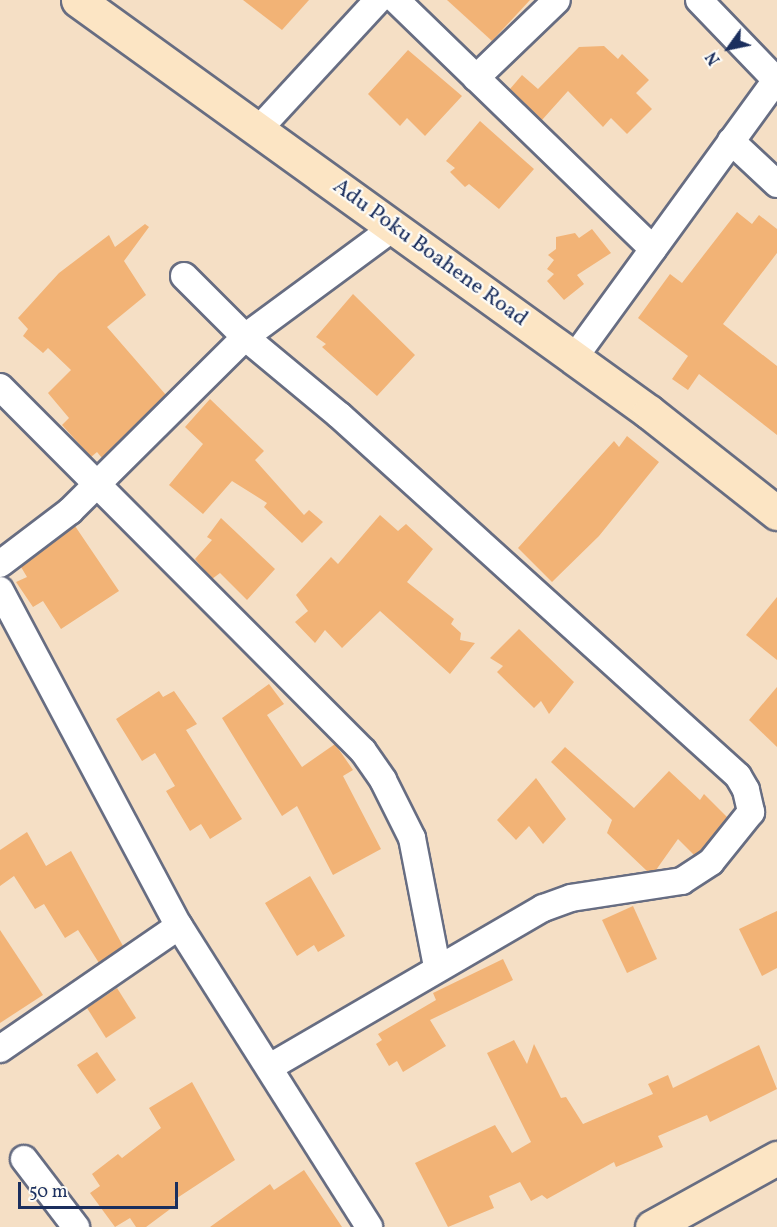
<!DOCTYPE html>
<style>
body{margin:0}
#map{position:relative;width:777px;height:1227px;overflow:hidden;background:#f5dfc5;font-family:Vollkorn,serif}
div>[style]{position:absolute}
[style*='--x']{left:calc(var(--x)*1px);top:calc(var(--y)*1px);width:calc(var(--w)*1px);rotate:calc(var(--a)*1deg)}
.building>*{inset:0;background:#f2b376}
.roads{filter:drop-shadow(2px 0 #676d82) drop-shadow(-2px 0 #676d82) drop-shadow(0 2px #676d82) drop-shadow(0 -2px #676d82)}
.street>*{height:26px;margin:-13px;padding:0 13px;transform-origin:13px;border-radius:13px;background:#fff}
.secondary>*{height:33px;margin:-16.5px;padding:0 16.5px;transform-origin:16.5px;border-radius:16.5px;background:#fce5c4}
span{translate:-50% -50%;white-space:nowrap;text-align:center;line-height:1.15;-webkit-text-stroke:4.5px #fdfcf7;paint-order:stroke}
.street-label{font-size:22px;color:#1b2f5e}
.north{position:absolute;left:699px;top:18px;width:60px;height:60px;-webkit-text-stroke:4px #fdfcf7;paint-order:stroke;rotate:237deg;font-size:16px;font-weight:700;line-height:24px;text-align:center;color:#1b2f5e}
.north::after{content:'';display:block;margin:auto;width:21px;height:27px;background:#1b2f5e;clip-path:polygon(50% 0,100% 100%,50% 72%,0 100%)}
.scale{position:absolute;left:18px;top:1182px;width:160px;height:27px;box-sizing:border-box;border:3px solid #1b2f5e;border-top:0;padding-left:8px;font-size:18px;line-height:21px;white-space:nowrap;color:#1b2f5e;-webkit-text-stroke:4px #fdfcf7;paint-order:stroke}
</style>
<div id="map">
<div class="building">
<i style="clip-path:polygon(243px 0,309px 0,282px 30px)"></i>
<i style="clip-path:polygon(447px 0,530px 0,492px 41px)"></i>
<i style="clip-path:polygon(604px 46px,618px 59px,622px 54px,649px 80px,636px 93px,652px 109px,627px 134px,611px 118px,603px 127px,568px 91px,542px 120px,510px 89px,522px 75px,538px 89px,579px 47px)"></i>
<i style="clip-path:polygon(408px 50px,462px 96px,425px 136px,407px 118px,400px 126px,368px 94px)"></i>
<i style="clip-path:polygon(480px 121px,534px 169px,499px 209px,469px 184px,465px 187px,450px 172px,455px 168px,446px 161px)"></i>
<i style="clip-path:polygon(737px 212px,752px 224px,759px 215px,777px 229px,777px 253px,723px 324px,777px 366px,777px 435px,699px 374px,688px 390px,672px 379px,688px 356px,638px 318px,670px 274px,682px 283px)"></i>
<i style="clip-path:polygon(145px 224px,149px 227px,124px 261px,146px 295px,107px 327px,166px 395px,102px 458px,97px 452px,91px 457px,62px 425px,69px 418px,48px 393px,71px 370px,48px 348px,43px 353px,23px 336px,28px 329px,18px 318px,59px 273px,109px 235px,115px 247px)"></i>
<i style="clip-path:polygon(592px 229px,611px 253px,577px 275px,584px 284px,564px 300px,547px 281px,554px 274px,547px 269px,554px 260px,548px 255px,556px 249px,556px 237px,575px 233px,579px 238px)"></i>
<i style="clip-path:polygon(353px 294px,415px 355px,377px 396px,322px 347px,326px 344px,316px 337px)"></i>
<i style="clip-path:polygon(210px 399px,264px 451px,255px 460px,304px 515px,309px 510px,323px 522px,302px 543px,264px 507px,267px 503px,232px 481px,203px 514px,169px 485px,203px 444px,185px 427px)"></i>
<i style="clip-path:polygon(627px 436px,659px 462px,599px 536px,552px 582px,518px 548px,614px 441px,619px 447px)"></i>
<i style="clip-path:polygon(380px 515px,398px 531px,406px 524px,433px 549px,407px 582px,454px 619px,451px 624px,461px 633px,460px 640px,475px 643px,450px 674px,380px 611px,342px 648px,325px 630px,315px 643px,295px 622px,308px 611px,296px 595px,331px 557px,338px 564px)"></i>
<i style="clip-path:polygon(221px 518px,275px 569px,247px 600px,220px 573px,212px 579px,195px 559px,212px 540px,207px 537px)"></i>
<i style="clip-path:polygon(75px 526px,119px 591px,61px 629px,43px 601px,33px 607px,16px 582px,27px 577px,21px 567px)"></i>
<i style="clip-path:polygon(777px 597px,777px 660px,746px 635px)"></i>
<i style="clip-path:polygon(519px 629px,574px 682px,549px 714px,541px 701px,534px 708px,497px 672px,503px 666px,490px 658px)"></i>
<i style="clip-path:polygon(269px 684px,284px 704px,267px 715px,302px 767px,335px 744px,353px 770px,343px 776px,381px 849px,333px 875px,297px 806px,282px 816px,222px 718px)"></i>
<i style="clip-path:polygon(777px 687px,777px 747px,749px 720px)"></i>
<i style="clip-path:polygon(159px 691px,163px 697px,174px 691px,197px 724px,186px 730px,242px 819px,210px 839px,201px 824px,190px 831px,166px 791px,175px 786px,155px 753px,142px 761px,116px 719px)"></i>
<i style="clip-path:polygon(565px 747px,634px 808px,669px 771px,700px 800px,704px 794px,727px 817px,701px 851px,694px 855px,678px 839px,656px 870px,647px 871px,607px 833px,612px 820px,551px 762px)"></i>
<i style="clip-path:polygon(536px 778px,566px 819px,543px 844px,529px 826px,516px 840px,497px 820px)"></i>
<i style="clip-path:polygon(27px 832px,46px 866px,71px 851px,123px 946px,99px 963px,78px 930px,65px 938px,44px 904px,35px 909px,14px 876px,0 886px,0 850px)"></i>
<i style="clip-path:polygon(310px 876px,345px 936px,318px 952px,314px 945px,297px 956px,265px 903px)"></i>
<i style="clip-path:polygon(633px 906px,657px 959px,627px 973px,602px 920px)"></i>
<i style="clip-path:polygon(777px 911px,777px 968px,762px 976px,739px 929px)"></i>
<i style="clip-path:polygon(0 930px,43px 995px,0 1023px)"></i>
<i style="clip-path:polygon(503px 959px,513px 980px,430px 1020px,446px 1046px,403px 1072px,397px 1061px,389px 1066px,376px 1044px,382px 1040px,378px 1034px,436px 1000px,433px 993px)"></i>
<i style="clip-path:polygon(117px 988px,136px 1018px,106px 1038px,87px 1008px)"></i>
<i style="clip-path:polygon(514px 1040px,527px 1064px,534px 1044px,561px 1098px,566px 1097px,583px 1124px,653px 1094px,648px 1084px,668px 1075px,673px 1088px,759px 1045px,777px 1089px,710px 1122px,707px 1115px,658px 1136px,663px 1147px,616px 1167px,614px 1162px,547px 1199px,542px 1195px,531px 1201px,520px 1182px,489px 1196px,494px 1208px,448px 1227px,415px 1163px,495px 1125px,512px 1153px,531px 1142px,487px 1053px)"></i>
<i style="clip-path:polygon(97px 1052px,116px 1080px,97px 1094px,77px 1065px)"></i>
<i style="clip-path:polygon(192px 1082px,235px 1160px,174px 1200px,177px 1204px,146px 1227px,136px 1227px,130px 1218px,115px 1227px,90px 1193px,100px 1186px,92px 1174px,118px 1154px,122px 1158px,161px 1128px,149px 1108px)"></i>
<i style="clip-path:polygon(304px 1170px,342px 1227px,210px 1227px,270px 1184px,274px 1190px)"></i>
</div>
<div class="roads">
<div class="street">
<i style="--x:396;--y:0;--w:358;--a:44.1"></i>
<i style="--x:699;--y:0;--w:112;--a:46.1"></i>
<i style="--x:476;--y:78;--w:112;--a:-43.9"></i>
<i style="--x:259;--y:129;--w:176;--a:-47.3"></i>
<i style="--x:731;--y:141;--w:63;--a:43.1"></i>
<i style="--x:184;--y:276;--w:86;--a:45"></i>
<i style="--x:245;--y:337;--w:122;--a:39.7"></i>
<i style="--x:339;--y:415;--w:538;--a:42.14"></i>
<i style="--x:738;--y:776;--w:16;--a:60"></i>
<i style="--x:746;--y:790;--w:23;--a:77"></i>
<i style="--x:751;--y:812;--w:64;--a:128.7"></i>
<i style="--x:711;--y:862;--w:35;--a:147"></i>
<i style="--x:682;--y:881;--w:112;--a:171.3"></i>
<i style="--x:571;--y:898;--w:30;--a:160"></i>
<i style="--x:543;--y:908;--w:316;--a:149.8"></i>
<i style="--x:574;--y:358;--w:342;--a:-54"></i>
<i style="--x:0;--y:387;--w:514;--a:45.08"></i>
<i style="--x:363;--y:751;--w:35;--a:55"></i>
<i style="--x:383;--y:780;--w:65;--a:63.4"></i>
<i style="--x:412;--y:838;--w:131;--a:79"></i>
<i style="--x:0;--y:564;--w:88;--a:-37.1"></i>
<i style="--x:70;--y:511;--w:247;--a:-44.8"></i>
<i style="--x:245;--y:337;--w:184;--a:-36.4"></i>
<i style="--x:0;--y:590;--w:381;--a:62"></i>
<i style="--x:179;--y:926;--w:356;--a:57.7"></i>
<i style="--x:0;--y:1049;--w:217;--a:-34.5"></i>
<i style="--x:24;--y:1159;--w:86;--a:52.6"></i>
</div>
<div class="secondary">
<i style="--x:78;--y:0;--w:704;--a:35.81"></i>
<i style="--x:649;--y:412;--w:163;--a:38.3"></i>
<i style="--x:652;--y:1227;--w:143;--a:-28.9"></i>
</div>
</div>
<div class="street-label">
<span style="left:430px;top:253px;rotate:36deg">Adu Poku Boahene Road</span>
</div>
<div class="north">N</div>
<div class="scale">50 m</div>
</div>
